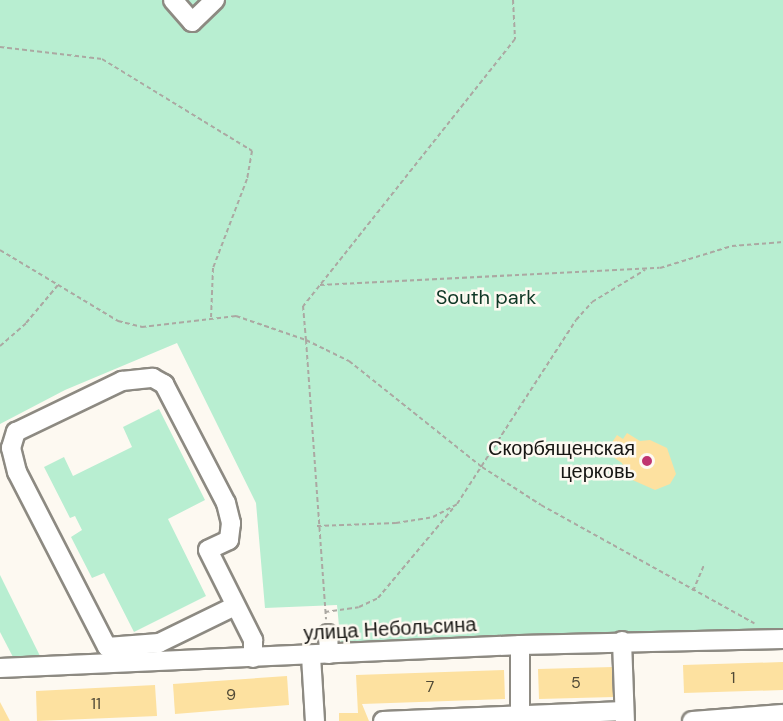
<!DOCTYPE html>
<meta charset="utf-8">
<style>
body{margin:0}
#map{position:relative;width:783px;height:721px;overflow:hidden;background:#fdf9f1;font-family:"DM Sans",sans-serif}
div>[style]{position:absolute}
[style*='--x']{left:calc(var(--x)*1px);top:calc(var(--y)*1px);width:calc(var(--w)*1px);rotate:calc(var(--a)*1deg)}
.green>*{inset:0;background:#b8eed1}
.building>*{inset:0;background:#fde1a0}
.path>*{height:2px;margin-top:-1px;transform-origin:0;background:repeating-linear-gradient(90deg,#aba8a2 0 4.5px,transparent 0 7.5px)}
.roads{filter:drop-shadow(2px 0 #8d8a82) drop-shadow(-2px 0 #8d8a82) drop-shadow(0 2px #8d8a82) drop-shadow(0 -2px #8d8a82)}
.minor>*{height:18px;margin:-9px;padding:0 9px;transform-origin:9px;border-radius:9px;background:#fff}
.dots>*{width:16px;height:16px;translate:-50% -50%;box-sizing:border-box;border:3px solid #fdf9f1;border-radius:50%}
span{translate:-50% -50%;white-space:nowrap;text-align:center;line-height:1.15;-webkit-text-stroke:5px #fdf9f1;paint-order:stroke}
.number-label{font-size:16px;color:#504936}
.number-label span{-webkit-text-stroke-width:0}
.park-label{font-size:20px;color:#0e3725}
.poi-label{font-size:20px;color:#171613}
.right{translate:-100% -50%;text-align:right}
.street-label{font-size:20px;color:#171613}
</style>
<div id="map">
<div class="green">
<i style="clip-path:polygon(0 0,783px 0,783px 635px,341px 647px,337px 605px,265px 608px,256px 503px,177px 343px,65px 390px,0 424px)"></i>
<i style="clip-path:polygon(159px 409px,205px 500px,168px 519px,206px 596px,134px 632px,104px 573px,92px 578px,71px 537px,82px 530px,75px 516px,70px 518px,44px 467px,64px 457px,73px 476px,132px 447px,123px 427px)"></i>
<i style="clip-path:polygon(0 575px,41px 658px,14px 659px,0 632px)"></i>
</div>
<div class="building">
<i style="clip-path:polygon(627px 433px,640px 441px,650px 440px,667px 448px,676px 474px,670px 484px,655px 490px,628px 478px,622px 463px,610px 455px,614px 449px,609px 447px,617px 435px,623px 439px)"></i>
<i style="clip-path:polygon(783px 662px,783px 690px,684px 693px,683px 665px)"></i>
<i style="clip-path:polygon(613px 667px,614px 697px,539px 699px,538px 669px)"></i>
<i style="clip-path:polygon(504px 670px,505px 699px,362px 704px,369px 721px,339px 721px,339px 713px,358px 713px,356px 675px)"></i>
<i style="clip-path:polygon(287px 676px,289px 705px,175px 714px,173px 684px)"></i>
<i style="clip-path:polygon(155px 685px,157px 716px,37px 721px,36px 691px)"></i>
<i style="clip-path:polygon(0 702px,10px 721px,0 721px)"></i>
</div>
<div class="path">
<i style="--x:513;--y:0;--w:39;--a:87"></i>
<i style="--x:515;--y:39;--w:341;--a:128.4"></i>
<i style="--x:303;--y:306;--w:34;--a:85"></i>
<i style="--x:306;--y:340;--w:48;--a:26"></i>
<i style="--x:349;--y:361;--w:170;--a:38.6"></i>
<i style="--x:482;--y:467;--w:70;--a:32.8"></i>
<i style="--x:541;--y:505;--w:244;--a:29"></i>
<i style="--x:0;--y:47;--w:103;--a:6.7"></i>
<i style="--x:102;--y:59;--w:176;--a:31.5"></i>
<i style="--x:252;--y:151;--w:28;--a:100"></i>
<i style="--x:247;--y:179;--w:95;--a:110.9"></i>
<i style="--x:213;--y:268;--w:49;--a:92.3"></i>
<i style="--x:0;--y:250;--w:138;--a:31"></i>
<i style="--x:118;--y:321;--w:25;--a:14"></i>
<i style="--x:142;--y:327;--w:95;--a:-6.7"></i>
<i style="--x:236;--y:316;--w:74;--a:18.9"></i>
<i style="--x:306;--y:340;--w:280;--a:85.9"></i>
<i style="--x:320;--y:285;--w:340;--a:-2.9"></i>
<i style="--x:660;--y:268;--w:75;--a:-17"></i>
<i style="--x:732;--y:246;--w:51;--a:-4.5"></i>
<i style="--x:0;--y:346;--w:35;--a:-41"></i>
<i style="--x:26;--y:323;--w:50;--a:-49.9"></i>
<i style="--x:317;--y:526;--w:79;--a:-2.2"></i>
<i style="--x:396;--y:523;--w:37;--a:-9"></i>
<i style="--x:433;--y:517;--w:27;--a:-28"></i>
<i style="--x:457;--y:504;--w:219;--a:-57.1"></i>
<i style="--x:576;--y:320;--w:24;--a:-48"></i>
<i style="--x:592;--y:302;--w:62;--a:-31.1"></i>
<i style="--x:693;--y:591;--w:28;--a:-67"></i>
<i style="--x:325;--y:612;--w:34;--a:-8"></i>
<i style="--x:359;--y:607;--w:21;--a:-25"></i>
<i style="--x:378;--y:598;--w:119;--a:-50.1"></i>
</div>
<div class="roads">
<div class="minor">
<i style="--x:173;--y:0;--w:29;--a:49"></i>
<i style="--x:192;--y:22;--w:32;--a:-44"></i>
<i style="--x:235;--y:606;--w:85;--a:154"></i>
<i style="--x:159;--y:643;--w:52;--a:175.6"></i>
<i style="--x:107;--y:647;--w:197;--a:-117.2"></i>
<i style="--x:17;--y:472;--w:25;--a:-104"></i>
<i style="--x:11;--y:448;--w:17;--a:-73"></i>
<i style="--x:16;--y:432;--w:118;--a:-25.7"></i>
<i style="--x:122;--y:381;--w:31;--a:-6"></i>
<i style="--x:153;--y:378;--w:13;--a:29"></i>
<i style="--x:164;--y:384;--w:134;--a:62.5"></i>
<i style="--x:226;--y:503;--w:21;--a:76"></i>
<i style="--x:231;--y:523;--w:17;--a:97"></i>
<i style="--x:229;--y:540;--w:23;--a:155"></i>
<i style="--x:208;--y:550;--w:101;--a:63.4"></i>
<i style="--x:253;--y:640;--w:18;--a:90"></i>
<i style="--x:328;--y:634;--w:20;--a:87"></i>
<i style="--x:622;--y:641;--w:80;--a:87.9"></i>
<i style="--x:520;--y:645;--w:76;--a:90"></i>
<i style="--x:311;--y:656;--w:65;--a:86.5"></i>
<i style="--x:0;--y:668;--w:521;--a:-2.53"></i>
<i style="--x:520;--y:645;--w:263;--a:-1.3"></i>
<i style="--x:383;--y:721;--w:241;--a:-2.4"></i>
<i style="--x:692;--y:721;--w:91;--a:-4.4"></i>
</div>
</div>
<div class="dots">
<i style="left:647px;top:461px;background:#bf3570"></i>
</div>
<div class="number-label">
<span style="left:733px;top:678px">1</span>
<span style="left:576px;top:683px">5</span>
<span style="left:430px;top:687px">7</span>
<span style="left:231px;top:695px">9</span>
<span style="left:96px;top:704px">11</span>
</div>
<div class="park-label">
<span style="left:486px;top:297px">South park</span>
</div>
<div class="poi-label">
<span class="right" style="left:635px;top:460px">Скорбященская<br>церковь</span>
</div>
<div class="street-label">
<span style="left:390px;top:629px;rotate:-3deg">улица Небольсина</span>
</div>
</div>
